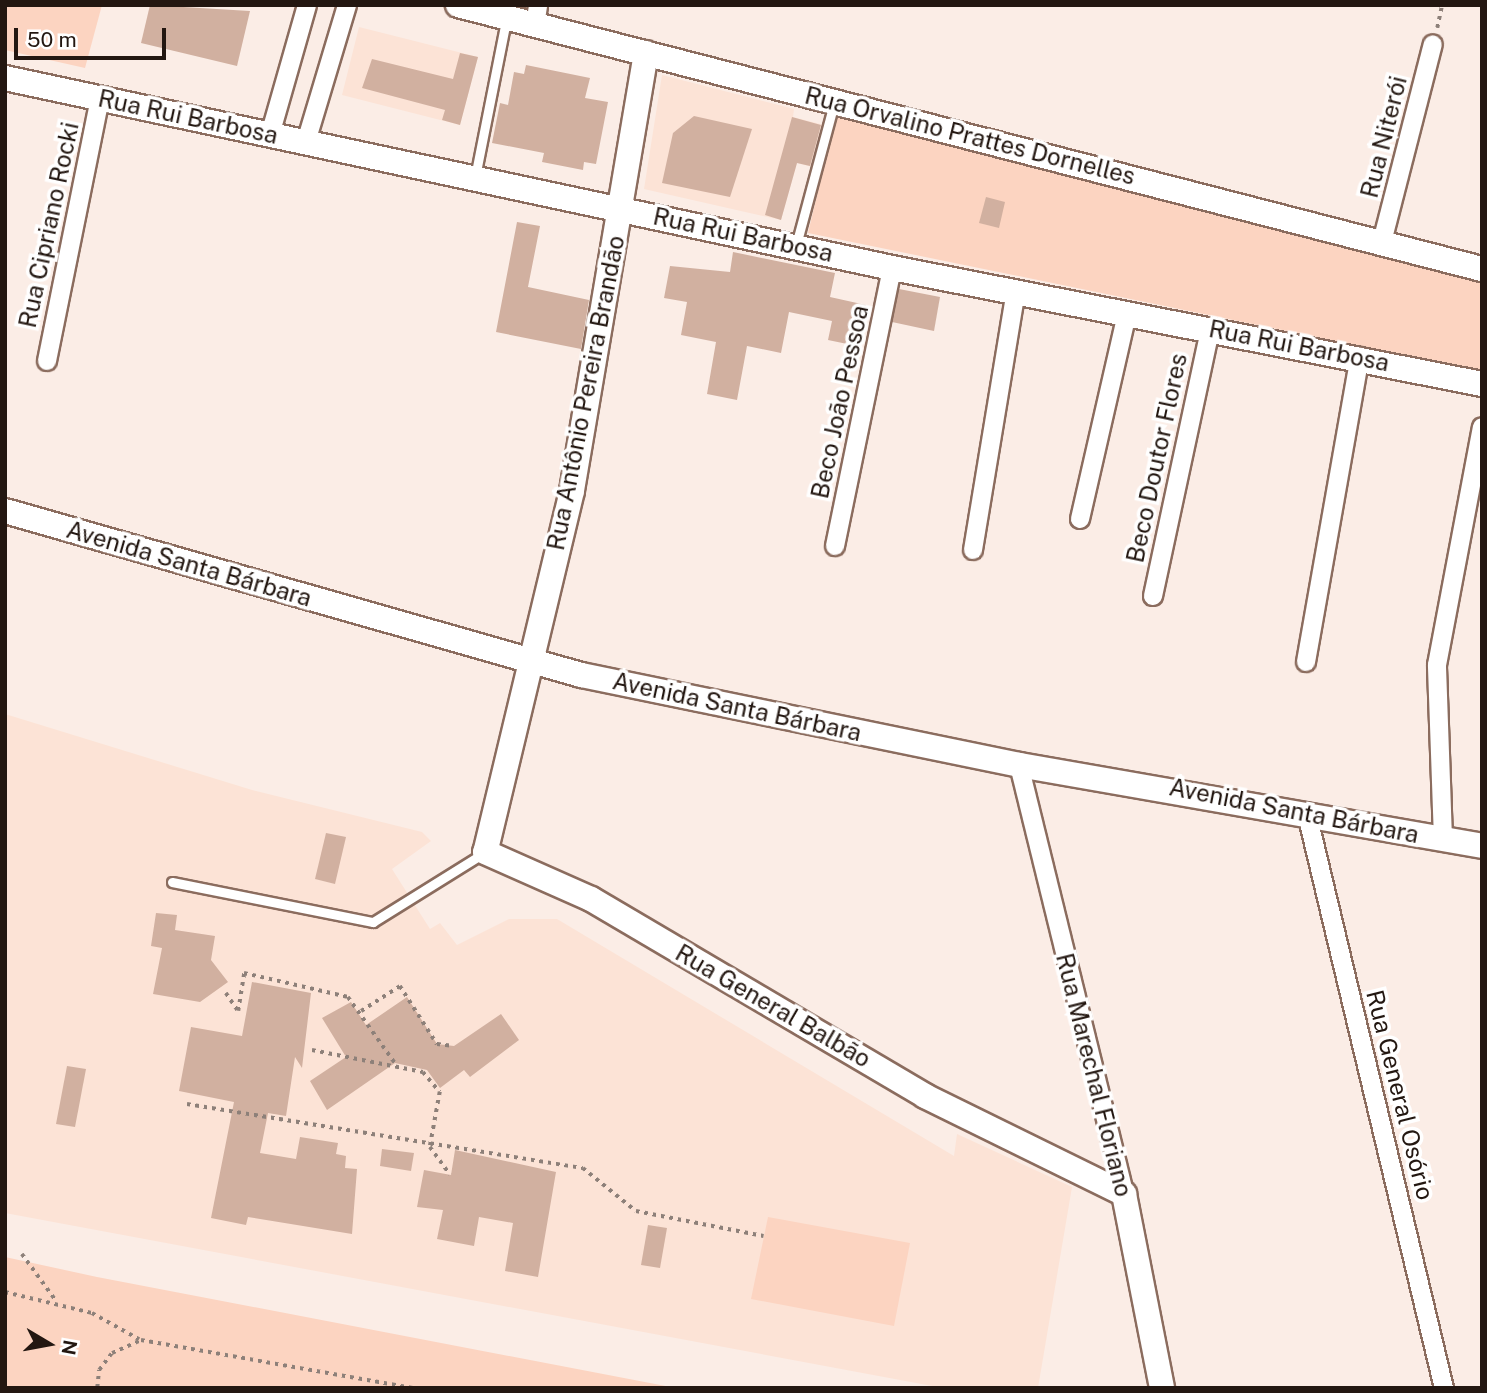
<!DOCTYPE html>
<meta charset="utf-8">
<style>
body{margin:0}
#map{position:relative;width:1487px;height:1393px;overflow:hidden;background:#fbede6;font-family:"Public Sans",sans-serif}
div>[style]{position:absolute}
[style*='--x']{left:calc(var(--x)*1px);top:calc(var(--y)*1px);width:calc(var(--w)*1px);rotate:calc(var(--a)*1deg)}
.built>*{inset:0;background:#fce3d6}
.green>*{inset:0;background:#fcd4c1}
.building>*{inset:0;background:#d1b0a0}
.path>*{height:3.5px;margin-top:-1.75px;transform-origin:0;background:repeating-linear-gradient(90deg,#8d8079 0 3.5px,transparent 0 8.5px)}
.roads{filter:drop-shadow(2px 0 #8b6c5e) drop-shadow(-2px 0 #8b6c5e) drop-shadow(0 2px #8b6c5e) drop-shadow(0 -2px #8b6c5e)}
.lane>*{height:9px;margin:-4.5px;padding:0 4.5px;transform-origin:4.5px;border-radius:4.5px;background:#fff}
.street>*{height:18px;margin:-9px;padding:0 9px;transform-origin:9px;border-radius:9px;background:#fff}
.secondary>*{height:24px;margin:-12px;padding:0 12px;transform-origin:12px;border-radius:12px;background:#fff}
span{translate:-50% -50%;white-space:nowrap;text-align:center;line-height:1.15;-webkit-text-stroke:7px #fff;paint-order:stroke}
.street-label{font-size:24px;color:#231711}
.frame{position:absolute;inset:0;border:7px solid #231711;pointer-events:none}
.north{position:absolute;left:14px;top:1309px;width:70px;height:70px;-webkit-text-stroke:5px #fff;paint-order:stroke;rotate:100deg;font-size:19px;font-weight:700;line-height:28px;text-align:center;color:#231711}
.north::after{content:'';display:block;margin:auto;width:24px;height:32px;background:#231711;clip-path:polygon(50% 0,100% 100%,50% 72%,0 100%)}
.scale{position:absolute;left:14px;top:28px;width:152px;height:32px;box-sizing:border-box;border:4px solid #231711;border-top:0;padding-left:9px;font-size:21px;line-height:24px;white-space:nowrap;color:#231711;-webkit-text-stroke:5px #fff;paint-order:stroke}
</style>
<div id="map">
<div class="built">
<i style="clip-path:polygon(359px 27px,478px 57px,460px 125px,342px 95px)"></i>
<i style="clip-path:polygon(662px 75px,794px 109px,793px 117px,824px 125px,812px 167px,797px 163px,781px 220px,644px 189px)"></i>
<i style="clip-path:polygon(5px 714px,252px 790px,422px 832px,431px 841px,392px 869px,430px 929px,440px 923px,457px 945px,509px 919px,557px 919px,954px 1156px,957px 1134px,1072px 1187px,1038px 1388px,943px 1388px,5px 1213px)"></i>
</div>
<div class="green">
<i style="clip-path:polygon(6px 5px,102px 5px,85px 68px,5px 50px)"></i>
<i style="clip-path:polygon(837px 111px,1482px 278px,1482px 371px,808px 233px)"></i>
<i style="clip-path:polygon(768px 1217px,910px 1243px,894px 1326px,751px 1299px)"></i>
<i style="clip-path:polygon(5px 1257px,97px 1277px,676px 1388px,5px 1388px)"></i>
</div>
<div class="building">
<i style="clip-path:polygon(150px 5px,250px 11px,237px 66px,141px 43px)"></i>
<i style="clip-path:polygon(460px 53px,478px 57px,460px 125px,442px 120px,445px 110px,362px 88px,372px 59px,453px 79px)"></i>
<i style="clip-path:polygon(526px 65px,590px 78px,585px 98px,608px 102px,596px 164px,584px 162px,583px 170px,542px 162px,544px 153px,492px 143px,500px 103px,508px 105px,514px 72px,524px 74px)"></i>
<i style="clip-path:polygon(694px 116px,752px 129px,730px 197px,662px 183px,673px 133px)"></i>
<i style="clip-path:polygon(792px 117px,821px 125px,810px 166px,797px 163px,781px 220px,765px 215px)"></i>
<i style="clip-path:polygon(986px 197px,1005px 202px,999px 228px,979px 223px)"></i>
<i style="clip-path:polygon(517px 222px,540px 226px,528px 287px,589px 300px,581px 349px,496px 332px)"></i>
<i style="clip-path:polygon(733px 252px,835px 273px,830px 297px,866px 305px,857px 346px,828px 340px,832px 321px,789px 312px,781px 353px,747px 346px,737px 400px,707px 394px,716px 342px,681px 335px,687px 302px,664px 298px,670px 266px,730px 272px)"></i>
<i style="clip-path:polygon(899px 289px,940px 297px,934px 331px,892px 322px)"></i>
<i style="clip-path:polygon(326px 833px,346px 837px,335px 884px,315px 879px)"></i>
<i style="clip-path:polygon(156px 913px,177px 915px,175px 930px,215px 936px,211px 960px,228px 982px,200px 1002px,153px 994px,162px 948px,151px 946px)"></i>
<i style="clip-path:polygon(252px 982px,311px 993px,302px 1068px,295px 1057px,286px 1116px,268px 1113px,260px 1153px,296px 1159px,300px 1137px,338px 1143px,336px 1154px,346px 1156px,345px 1168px,357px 1169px,352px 1234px,248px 1217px,246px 1225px,211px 1218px,234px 1102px,179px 1091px,191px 1027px,242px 1036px)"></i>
<i style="clip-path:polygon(407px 997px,437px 1044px,454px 1046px,501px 1014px,519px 1040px,470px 1077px,464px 1070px,440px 1088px,427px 1070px,395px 1063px,327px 1110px,310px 1081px,346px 1057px,322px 1018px,351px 1002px,366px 1025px)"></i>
<i style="clip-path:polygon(67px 1066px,86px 1069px,75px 1127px,56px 1124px)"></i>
<i style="clip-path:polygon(382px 1149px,414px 1153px,411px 1171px,380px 1166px)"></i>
<i style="clip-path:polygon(455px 1150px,556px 1172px,538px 1277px,505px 1271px,513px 1223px,479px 1217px,474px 1246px,437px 1239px,443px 1210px,417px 1207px,424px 1170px,451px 1175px)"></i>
<i style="clip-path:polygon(648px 1225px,667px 1228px,660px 1268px,641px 1265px)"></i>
</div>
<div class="path">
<i style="--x:1437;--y:28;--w:24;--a:-78"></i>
<i style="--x:226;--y:993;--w:22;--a:56"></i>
<i style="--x:238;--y:1011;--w:38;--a:-81"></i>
<i style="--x:244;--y:973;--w:107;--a:13"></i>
<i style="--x:348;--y:997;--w:85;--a:54.6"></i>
<i style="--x:361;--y:1011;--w:46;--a:-32.7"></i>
<i style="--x:400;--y:986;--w:69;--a:57.5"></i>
<i style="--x:437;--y:1044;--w:17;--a:7"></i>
<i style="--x:312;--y:1050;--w:113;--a:11.2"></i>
<i style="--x:423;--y:1072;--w:26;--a:50"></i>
<i style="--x:440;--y:1092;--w:56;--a:100.3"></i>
<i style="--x:430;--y:1147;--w:34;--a:54"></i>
<i style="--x:187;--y:1104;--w:401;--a:9.2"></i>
<i style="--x:583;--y:1168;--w:68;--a:39.1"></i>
<i style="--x:636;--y:1211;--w:130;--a:11.1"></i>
<i style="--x:22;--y:1254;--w:59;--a:53.9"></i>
<i style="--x:5;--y:1292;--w:89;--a:13.6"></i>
<i style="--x:92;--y:1313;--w:54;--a:29"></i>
<i style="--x:97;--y:1388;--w:18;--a:-84"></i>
<i style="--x:99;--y:1370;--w:21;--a:-53"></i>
<i style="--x:112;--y:1353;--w:32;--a:-24"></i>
<i style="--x:141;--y:1340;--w:276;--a:10"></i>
</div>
<div class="roads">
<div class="lane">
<i style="--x:475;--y:177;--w:160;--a:-78.8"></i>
<i style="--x:796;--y:245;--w:147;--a:-75"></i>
<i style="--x:172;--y:882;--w:205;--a:11.3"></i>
<i style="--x:373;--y:922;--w:131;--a:-31.9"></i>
</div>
<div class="street">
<i style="--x:535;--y:25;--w:20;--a:-81"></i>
<i style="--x:270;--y:135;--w:135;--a:-74.1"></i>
<i style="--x:306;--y:142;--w:143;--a:-73.3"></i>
<i style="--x:1382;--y:242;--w:204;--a:-75.6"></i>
<i style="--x:47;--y:361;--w:268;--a:-78.6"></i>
<i style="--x:1080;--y:519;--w:211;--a:-77.1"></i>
<i style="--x:835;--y:546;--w:284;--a:-78.4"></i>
<i style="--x:973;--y:550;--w:263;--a:-80.6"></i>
<i style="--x:1153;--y:596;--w:272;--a:-77.9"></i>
<i style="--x:1306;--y:662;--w:310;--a:-80"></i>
<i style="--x:1019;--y:765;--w:442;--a:76.2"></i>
<i style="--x:1307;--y:814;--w:590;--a:76.58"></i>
<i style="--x:1443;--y:839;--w:174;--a:-92"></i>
<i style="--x:1437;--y:665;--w:242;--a:-79.3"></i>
</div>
<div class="secondary">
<i style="--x:458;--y:5;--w:1057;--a:14.46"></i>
<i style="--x:646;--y:53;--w:444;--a:99.6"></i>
<i style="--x:572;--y:491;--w:371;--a:103.5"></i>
<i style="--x:485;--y:852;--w:116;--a:23.9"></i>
<i style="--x:591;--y:899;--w:388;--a:30.5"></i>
<i style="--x:925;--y:1096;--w:222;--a:26.2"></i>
<i style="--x:1124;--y:1194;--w:198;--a:78.9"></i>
<i style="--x:5;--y:78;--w:907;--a:12.09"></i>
<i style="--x:892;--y:268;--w:601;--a:11.12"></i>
<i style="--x:5;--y:511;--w:599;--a:15.89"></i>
<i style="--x:581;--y:675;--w:447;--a:11.6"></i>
<i style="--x:1019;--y:765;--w:470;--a:9.9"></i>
</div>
</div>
<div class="street-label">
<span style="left:188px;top:117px;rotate:12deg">Rua Rui Barbosa</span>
<span style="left:970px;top:136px;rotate:14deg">Rua Orvalino Prattes Dornelles</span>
<span style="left:1384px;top:137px;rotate:-76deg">Rua Niterói</span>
<span style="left:49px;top:225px;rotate:-78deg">Rua Cipriano Rocki</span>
<span style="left:743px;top:235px;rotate:12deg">Rua Rui Barbosa</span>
<span style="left:1299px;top:346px;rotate:11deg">Rua Rui Barbosa</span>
<span style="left:586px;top:393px;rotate:-79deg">Rua Antônio Pereira Brandão</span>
<span style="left:840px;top:402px;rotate:-78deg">Beco João Pessoa</span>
<span style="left:1157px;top:458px;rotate:-78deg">Beco Doutor Flores</span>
<span style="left:189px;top:564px;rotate:16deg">Avenida Santa Bárbara</span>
<span style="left:737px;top:707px;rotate:12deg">Avenida Santa Bárbara</span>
<span style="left:1294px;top:811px;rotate:11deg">Avenida Santa Bárbara</span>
<span style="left:773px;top:1006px;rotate:30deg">Rua General Balbão</span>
<span style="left:1094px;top:1075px;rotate:76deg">Rua Marechal Floriano</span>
<span style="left:1400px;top:1095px;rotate:76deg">Rua General Osório</span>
</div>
<div class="frame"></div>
<div class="north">N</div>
<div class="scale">50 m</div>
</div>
